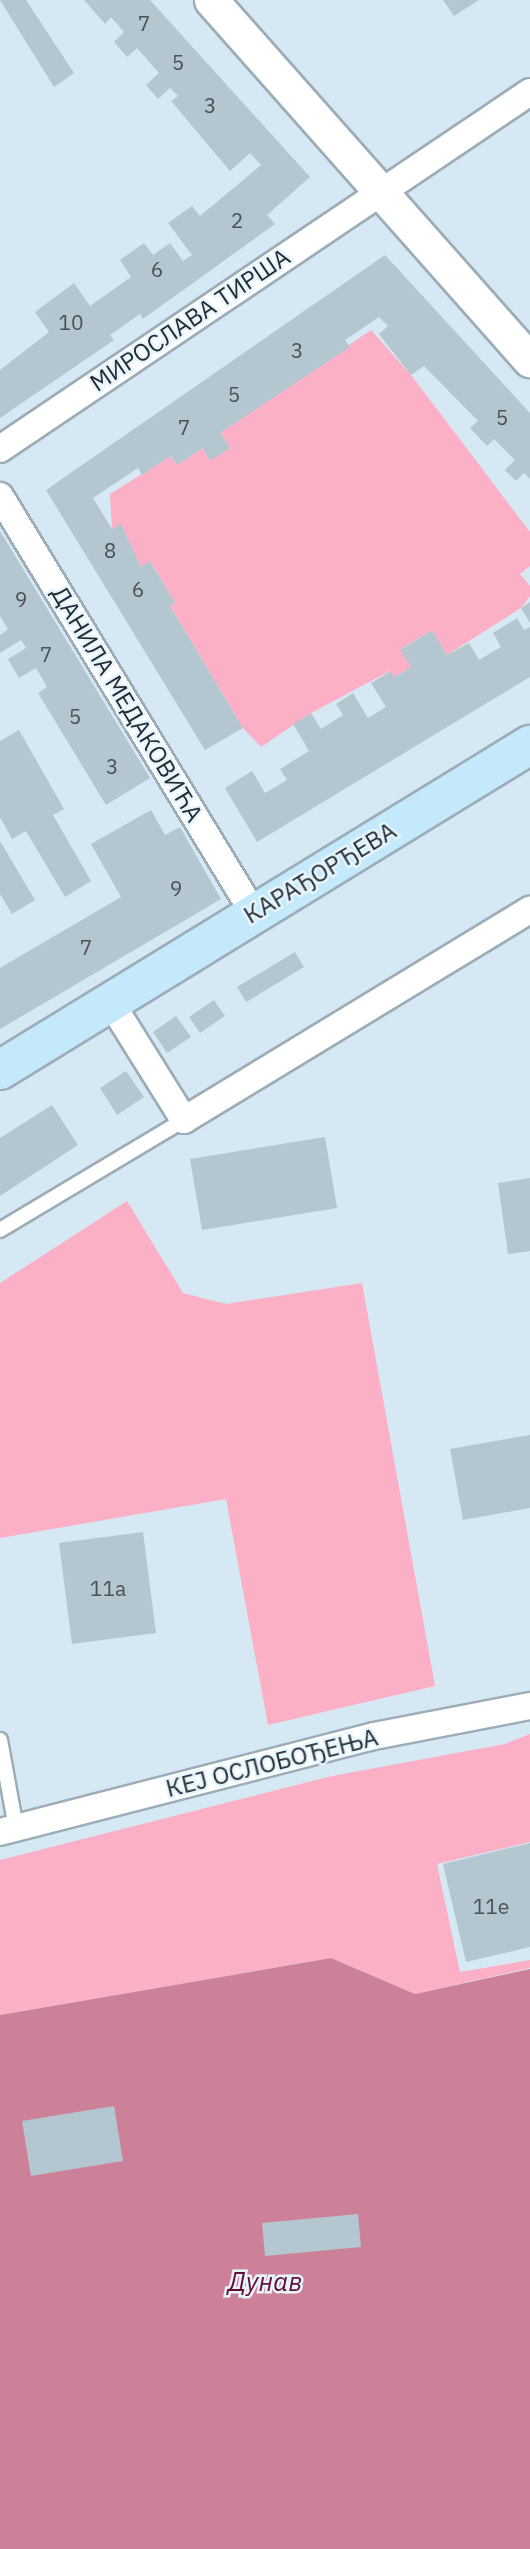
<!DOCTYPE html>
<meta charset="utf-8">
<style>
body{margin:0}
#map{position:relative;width:530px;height:2549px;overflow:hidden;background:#d6e8f3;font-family:"IBM Plex Sans",sans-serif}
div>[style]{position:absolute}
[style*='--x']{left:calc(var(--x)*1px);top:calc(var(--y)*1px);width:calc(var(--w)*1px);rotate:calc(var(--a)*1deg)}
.green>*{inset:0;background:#fbb0c6}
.water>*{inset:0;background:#cd8198}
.building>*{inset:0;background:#b4c6d0}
.roads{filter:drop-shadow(2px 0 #9cadb8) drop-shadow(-2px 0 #9cadb8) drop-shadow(0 2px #9cadb8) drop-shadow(0 -2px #9cadb8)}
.service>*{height:14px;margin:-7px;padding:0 7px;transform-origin:7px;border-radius:7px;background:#fff}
.minor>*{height:26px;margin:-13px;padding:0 13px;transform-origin:13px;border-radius:13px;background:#fff}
.tertiary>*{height:33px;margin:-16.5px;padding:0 16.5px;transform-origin:16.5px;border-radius:16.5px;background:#fff}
.secondary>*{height:38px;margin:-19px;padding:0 19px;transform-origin:19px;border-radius:19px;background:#c3e9fb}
span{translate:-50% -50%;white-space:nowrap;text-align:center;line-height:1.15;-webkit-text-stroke:5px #e6f5fe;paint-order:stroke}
.number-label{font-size:21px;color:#495258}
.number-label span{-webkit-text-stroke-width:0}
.street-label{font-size:24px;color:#252c30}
.water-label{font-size:26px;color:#690c36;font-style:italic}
</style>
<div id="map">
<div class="green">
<i style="clip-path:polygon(371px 330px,411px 375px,530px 532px,530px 566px,520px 574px,530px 586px,530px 596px,521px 608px,447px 655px,432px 630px,401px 649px,411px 667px,394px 677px,390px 671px,311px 713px,261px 747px,243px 728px,170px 606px,175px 603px,151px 562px,141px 567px,121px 525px,112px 529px,110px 494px,171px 456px,177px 465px,203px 448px,210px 460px,230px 448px,220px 433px)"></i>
<i style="clip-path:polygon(127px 1201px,183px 1293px,226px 1304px,362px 1283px,435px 1686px,268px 1725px,226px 1499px,0 1538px,0 1283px)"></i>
<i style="clip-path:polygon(530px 1734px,530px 1842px,437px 1864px,460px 1972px,530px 1960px,530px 1968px,415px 1994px,331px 1958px,0 2015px,0 1860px,332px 1776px,505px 1744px)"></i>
</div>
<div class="water">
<i style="clip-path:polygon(331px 1958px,415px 1994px,530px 1969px,530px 2549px,0 2549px,0 2015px)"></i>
</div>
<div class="building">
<i style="clip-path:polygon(0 0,26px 0,74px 73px,54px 87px)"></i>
<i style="clip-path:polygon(84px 0,150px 0,310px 177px,267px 215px,275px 224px,143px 319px,140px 314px,110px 335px,114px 340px,0 418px,0 370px,49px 332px,35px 312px,74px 283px,90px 306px,131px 277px,120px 260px,144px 243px,153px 255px,170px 243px,183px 261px,192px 255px,168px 223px,192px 206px,200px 216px,261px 165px,250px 153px,230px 171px,171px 101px,178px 96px,170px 88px,158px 99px,146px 85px,159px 73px,137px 48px,127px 57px,114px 42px,124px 32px,111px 17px,105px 24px)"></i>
<i style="clip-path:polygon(443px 0,479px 0,454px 16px)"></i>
<i style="clip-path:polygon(385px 255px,530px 413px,530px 479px,524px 473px,516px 481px,505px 470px,515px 460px,494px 439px,487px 446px,470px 428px,478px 421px,424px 366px,411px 375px,379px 334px,388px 326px,379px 317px,345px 340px,350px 347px,220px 433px,230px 448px,210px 461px,203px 448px,177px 465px,171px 456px,142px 475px,138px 468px,93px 498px,112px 529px,121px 524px,141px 567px,150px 561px,175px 603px,170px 606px,243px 728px,205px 750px,46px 490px)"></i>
<i style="clip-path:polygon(0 531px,150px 778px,106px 805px,38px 693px,47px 687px,36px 668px,19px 678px,8px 659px,26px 648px,21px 640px,0 653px,0 635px,8px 629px,0 616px)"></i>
<i style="clip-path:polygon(530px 602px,530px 623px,521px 608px)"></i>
<i style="clip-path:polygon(517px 618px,524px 630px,530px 627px,530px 677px,257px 842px,225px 788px,252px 771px,265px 793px,287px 780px,280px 769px,309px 751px,293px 724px,311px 713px,321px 729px,343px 715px,336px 704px,353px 693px,368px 718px,386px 707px,371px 683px,391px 671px,394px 677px,411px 667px,400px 650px,432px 630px,447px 655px,469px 643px,479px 660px,501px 647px,493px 633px)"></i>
<i style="clip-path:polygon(19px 730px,64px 809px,53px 815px,91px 881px,65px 897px,26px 831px,12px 839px,0 817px,0 741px)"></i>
<i style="clip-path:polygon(151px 810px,165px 835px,180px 827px,221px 899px,0 1029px,0 968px,121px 897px,91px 844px)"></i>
<i style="clip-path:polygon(0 841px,35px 900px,12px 914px,0 894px)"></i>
<i style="clip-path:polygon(295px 952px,304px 967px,246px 1002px,237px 987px)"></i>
<i style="clip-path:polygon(214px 1000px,225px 1016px,200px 1033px,189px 1017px)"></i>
<i style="clip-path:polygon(176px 1016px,191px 1037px,167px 1053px,153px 1032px)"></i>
<i style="clip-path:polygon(126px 1071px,144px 1097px,117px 1115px,100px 1088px)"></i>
<i style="clip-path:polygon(52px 1105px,78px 1145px,0 1196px,0 1138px)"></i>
<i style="clip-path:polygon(325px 1137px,337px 1208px,202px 1230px,190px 1159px)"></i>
<i style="clip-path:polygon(530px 1178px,530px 1251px,508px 1254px,498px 1183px)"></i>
<i style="clip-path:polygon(530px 1435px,530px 1508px,463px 1520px,450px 1449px)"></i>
<i style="clip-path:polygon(143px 1532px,156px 1633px,72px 1644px,59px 1543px)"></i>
<i style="clip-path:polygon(530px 1843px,530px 1947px,466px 1962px,443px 1864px)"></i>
<i style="clip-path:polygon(114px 2106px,123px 2161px,31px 2176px,22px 2121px)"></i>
<i style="clip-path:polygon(358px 2214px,361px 2247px,265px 2256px,262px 2223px)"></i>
</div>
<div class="roads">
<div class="service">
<i style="--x:0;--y:1230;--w:214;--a:-30.9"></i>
<i style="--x:0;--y:1740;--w:89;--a:79.7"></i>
</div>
<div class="minor">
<i style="--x:0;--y:449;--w:639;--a:-33.96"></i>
<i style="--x:0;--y:496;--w:488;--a:58.7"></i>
<i style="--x:111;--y:1003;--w:138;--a:58"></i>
<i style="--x:184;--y:1120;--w:405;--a:-31.3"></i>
<i style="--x:0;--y:1832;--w:386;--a:-14.4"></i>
<i style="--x:374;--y:1736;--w:159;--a:-10.9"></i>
</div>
<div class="tertiary">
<i style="--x:211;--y:0;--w:481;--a:48.5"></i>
</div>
<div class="secondary">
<i style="--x:0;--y:1070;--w:622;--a:-31.52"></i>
</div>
</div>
<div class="number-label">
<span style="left:144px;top:23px">7</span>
<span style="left:178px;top:62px">5</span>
<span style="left:210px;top:105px">3</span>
<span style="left:237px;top:220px">2</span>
<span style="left:157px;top:269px">6</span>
<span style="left:71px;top:322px">10</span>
<span style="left:297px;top:350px">3</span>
<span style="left:234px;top:394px">5</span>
<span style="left:502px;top:417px">5</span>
<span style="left:184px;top:427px">7</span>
<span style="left:110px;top:550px">8</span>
<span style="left:138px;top:589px">6</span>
<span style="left:21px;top:599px">9</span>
<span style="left:46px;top:654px">7</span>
<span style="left:75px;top:716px">5</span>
<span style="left:112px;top:766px">3</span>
<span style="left:176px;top:888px">9</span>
<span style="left:86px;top:947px">7</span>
<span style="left:108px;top:1588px">11a</span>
<span style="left:491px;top:1906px">11e</span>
</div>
<div class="street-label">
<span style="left:190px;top:320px;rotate:-34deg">МИРОСЛАВА ТИРША</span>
<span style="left:127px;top:704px;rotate:59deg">ДАНИЛА МЕДАКОВИЋА</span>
<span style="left:320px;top:873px;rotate:-31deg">КАРАЂОРЂЕВА</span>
<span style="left:272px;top:1763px;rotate:-14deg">КЕЈ ОСЛОБОЂЕЊА</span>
</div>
<div class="water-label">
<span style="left:265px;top:2282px">Дунав</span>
</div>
</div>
